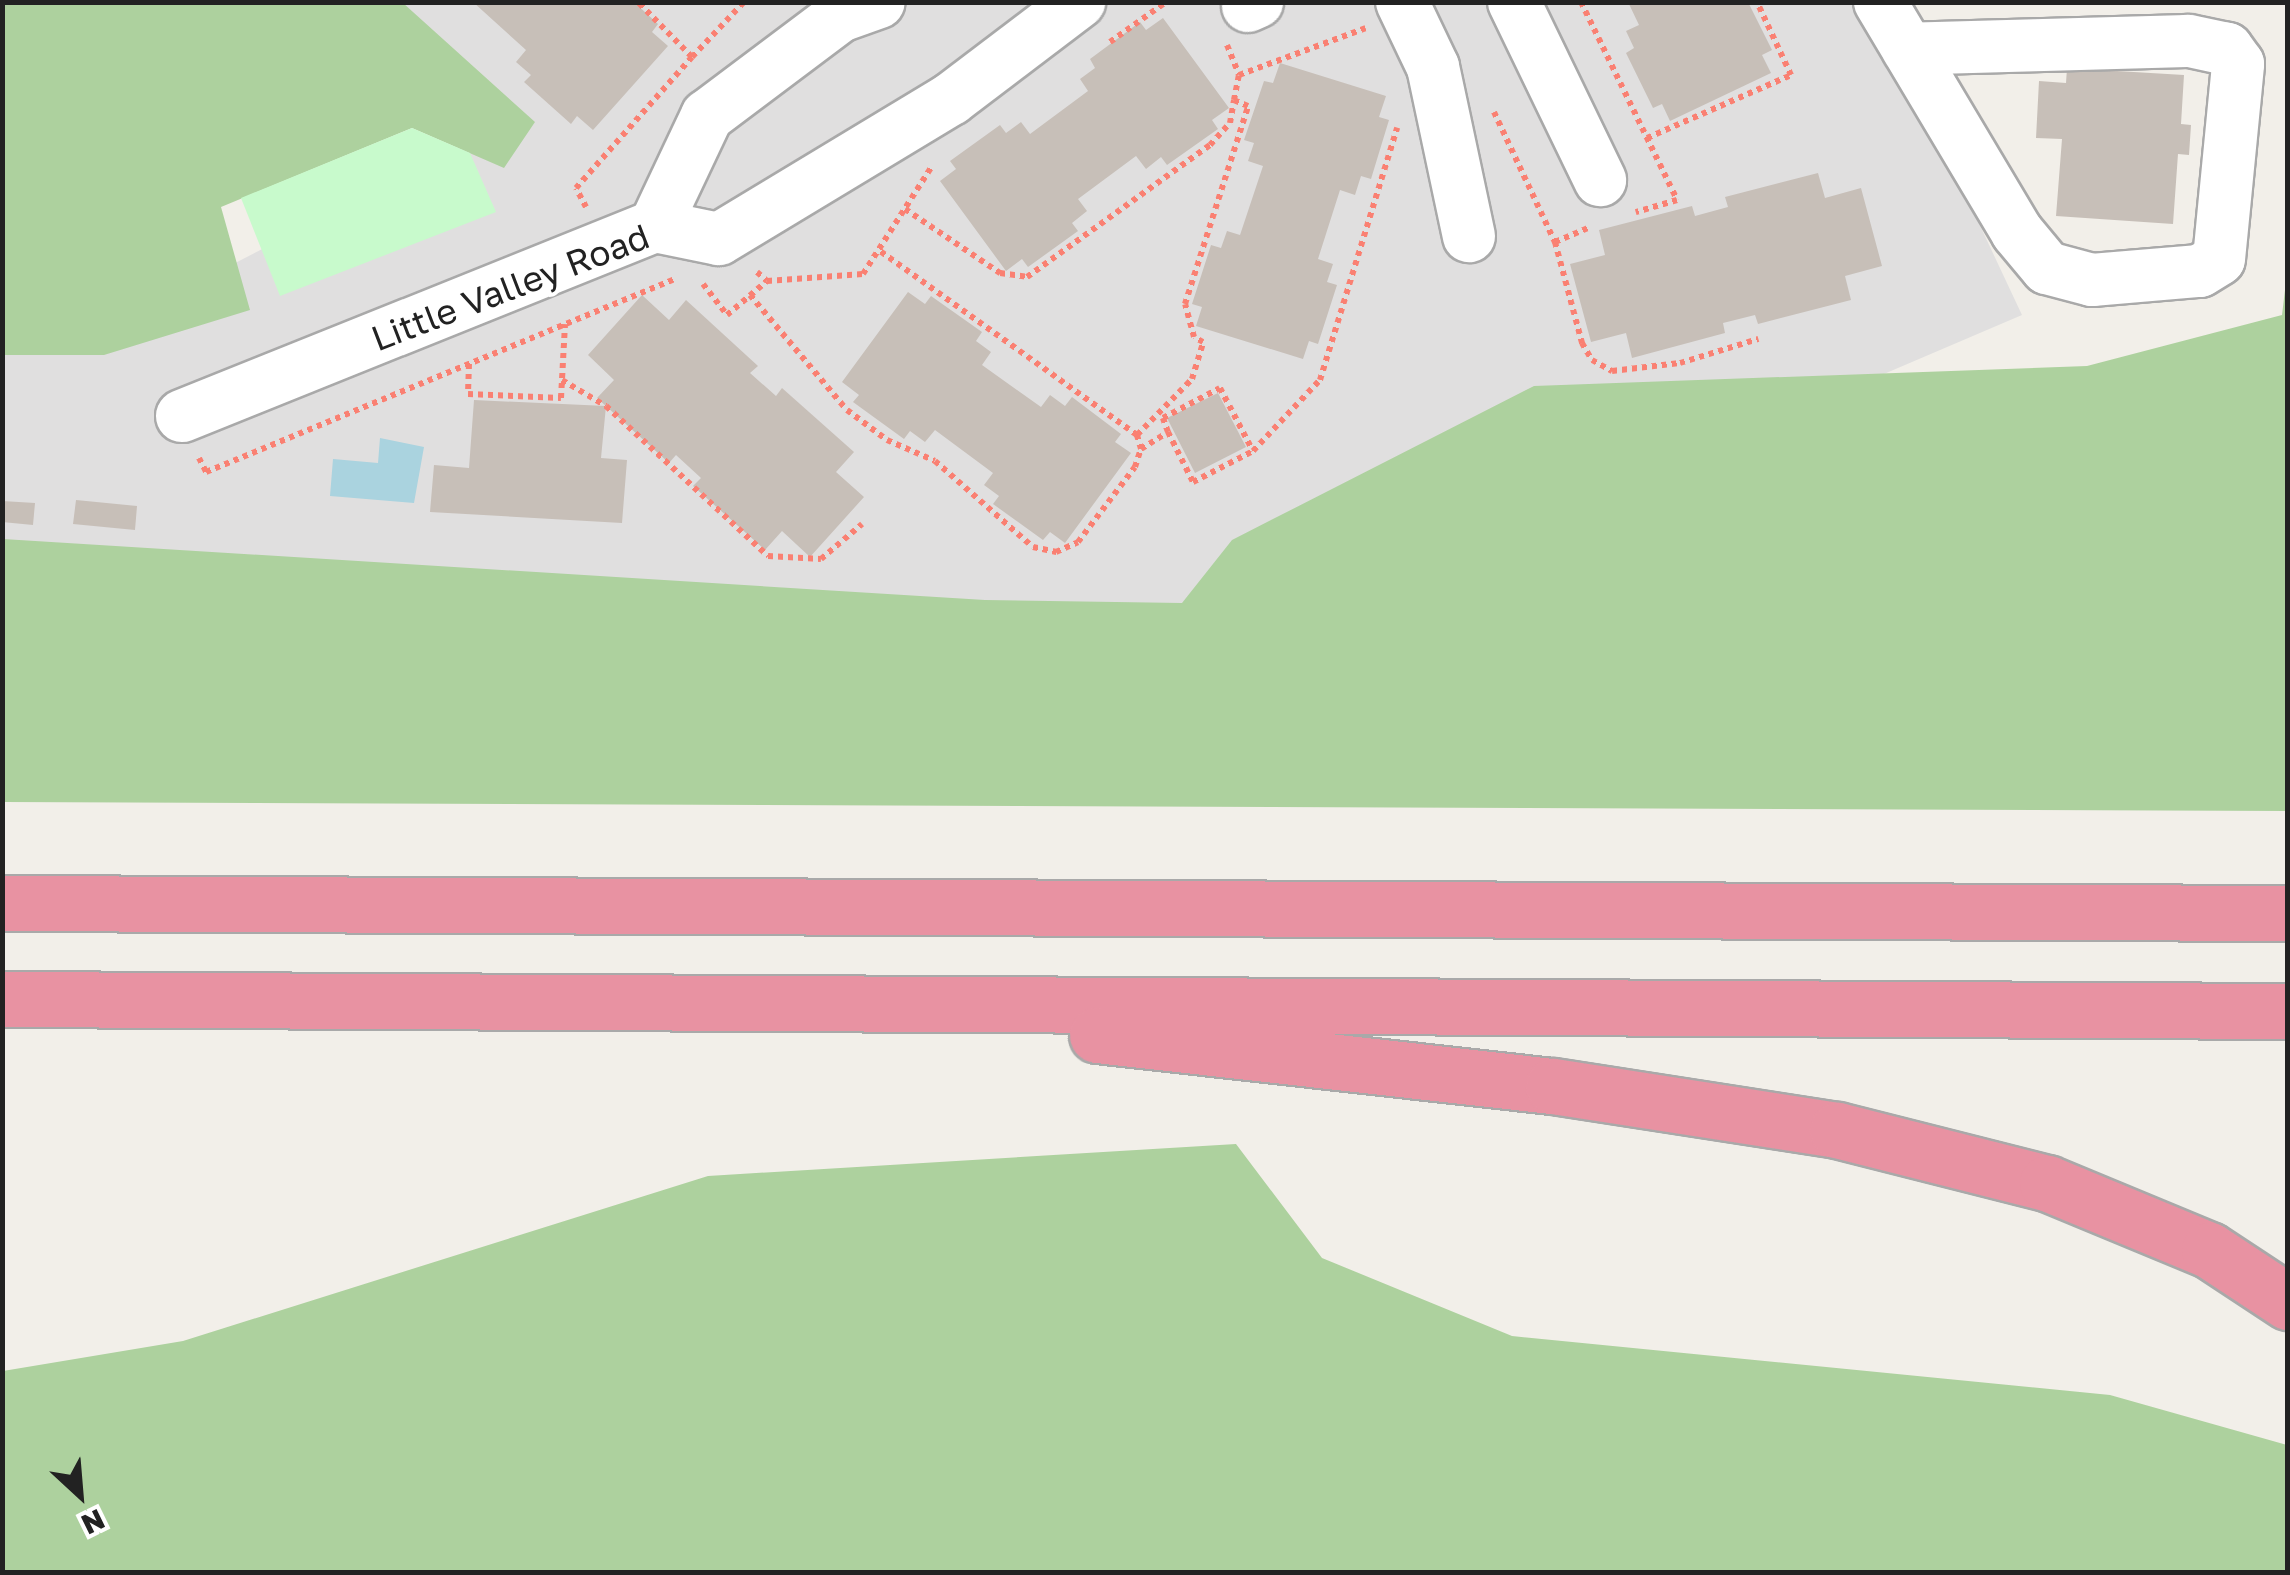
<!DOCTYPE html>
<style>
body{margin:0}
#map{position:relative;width:2290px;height:1575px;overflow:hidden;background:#f2efe9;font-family:"Golos Text",sans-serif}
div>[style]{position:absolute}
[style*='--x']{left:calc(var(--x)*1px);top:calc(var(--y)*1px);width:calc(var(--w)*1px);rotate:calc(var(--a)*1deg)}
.residential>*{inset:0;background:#e0dfdf}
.forest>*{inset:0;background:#add19e}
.park>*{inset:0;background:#c8facc}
.water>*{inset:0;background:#aad3df}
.building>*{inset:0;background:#c7bfb8}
.path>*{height:6px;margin-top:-3px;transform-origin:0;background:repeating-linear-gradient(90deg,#fa8072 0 5px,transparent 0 10px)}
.roads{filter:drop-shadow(2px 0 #a9a9a9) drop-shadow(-2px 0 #a9a9a9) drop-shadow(0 2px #a9a9a9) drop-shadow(0 -2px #a9a9a9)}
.minor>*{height:52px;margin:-26px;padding:0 26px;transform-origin:26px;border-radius:26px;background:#fff}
.highway>*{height:55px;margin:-27.5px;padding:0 27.5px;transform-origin:27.5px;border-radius:27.5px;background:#e892a2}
span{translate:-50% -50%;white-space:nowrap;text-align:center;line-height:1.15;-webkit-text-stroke:8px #fff;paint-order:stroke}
.street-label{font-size:35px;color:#222}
.frame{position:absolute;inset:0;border:5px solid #222;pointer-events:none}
.north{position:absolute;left:30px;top:1445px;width:100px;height:100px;-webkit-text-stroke:8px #fff;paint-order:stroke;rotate:154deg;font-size:28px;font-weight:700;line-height:40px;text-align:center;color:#222}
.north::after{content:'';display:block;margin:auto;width:35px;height:45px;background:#222;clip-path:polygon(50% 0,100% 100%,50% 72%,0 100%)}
</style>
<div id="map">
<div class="residential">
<i style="clip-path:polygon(1875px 2px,2022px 315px,1219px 658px,3px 572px,2px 298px,161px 301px,483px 136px,290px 3px)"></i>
</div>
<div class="forest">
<i style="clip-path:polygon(2px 3px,403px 3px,535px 122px,504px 168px,412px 128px,221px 207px,250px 310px,104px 355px,3px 355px)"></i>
<i style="clip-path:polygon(2287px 273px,2287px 811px,3px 802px,3px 539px,985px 600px,1182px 603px,1232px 540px,1534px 386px,2087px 366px,2282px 315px)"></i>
<i style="clip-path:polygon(1236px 1144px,1322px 1258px,1512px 1336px,2110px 1395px,2287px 1445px,2287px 1572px,3px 1572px,3px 1371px,183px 1341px,708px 1176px)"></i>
</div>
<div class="park">
<i style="clip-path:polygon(412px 128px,470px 153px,496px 212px,280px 296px,241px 198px)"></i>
</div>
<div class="water">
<i style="clip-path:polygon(380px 438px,424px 447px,414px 503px,330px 496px,333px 459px,378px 463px)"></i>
</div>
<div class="building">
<i style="clip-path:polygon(473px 2px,634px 2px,658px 24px,652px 32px,668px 46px,593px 130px,577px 116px,571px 124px,524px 82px,531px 75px,516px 62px,526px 50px)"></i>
<i style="clip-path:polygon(1628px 2px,1748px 2px,1772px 50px,1762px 55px,1771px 73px,1670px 121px,1662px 104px,1653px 108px,1626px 53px,1634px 48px,1626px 31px,1639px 25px)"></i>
<i style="clip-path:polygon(1163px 18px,1229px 108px,1212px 120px,1218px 129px,1167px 165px,1161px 157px,1146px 169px,1136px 156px,1078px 199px,1087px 211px,1072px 223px,1078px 231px,1028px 267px,1022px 259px,1006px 271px,940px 181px,956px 169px,950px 161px,1000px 125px,1006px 133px,1021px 122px,1030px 134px,1088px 91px,1080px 79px,1095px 68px,1090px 59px,1140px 22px,1146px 30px)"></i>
<i style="clip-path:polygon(1280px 63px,1386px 96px,1379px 117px,1389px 120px,1371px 179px,1361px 176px,1355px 195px,1340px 190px,1318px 259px,1333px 264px,1327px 282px,1337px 285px,1318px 344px,1309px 341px,1303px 359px,1196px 326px,1202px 307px,1192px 304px,1211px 245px,1221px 248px,1227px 231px,1240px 235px,1263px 166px,1248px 161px,1254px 143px,1244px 140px,1264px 81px,1273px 83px)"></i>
<i style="clip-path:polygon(2067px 68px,2184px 75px,2181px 124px,2191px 125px,2189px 155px,2178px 154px,2173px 224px,2056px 216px,2062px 139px,2036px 138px,2039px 81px,2066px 83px)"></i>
<i style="clip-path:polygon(1818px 173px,1825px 198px,1861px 188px,1882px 266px,1845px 276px,1851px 300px,1758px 324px,1755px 315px,1723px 323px,1725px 333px,1632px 358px,1626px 333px,1591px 342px,1570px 264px,1605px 255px,1599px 230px,1692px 206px,1695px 216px,1728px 207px,1725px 197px)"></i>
<i style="clip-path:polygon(908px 292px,925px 304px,931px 296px,982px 332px,976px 341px,991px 352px,982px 365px,1041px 407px,1050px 395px,1065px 406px,1072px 397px,1121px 434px,1115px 442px,1131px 453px,1065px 543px,1050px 532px,1043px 540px,993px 504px,999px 496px,984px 485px,993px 473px,935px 430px,925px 442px,910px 431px,904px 439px,853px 402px,859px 395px,842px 382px)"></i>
<i style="clip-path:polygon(642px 295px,669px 320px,686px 300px,758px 366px,750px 373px,776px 396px,782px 388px,854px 452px,836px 472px,864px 497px,810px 557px,782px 531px,765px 550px,693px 486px,701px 478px,676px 455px,669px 463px,597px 398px,614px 380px,588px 355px)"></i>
<i style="clip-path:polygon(1218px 393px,1246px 447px,1195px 473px,1167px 418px)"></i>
<i style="clip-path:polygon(474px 400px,606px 406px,601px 458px,627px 460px,622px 523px,430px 512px,434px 465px,469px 468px)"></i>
<i style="clip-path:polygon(76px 500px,137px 506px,135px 530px,73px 524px)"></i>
<i style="clip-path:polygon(2px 501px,35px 503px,33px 525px,2px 522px)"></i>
</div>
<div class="path">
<i style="--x:1581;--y:2;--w:220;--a:64.1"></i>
<i style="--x:1677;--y:200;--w:43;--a:163.7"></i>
<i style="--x:1110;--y:42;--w:69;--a:-35.5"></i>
<i style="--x:1227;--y:45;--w:32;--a:68"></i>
<i style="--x:1239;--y:75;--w:135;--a:-20.3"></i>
<i style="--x:692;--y:57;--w:76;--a:-46.6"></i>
<i style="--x:1494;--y:112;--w:144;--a:64.9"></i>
<i style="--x:1555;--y:242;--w:39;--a:-23"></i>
<i style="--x:1647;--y:138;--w:157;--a:-23.6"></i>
<i style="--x:1791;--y:75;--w:81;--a:-115"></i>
<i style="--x:586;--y:207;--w:21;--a:-118"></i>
<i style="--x:576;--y:188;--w:175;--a:-48.5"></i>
<i style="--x:692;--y:57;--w:77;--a:-134.5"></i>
<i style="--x:905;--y:209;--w:115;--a:34"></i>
<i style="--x:1000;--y:273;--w:27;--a:8"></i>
<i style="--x:1027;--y:277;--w:226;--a:-35.8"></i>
<i style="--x:1210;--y:145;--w:30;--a:-48"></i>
<i style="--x:1230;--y:123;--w:23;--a:-80"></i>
<i style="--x:1555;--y:242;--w:105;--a:75"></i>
<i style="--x:1582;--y:343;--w:20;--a:60"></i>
<i style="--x:1592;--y:360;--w:23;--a:29"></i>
<i style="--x:1612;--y:371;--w:68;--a:-6.7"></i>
<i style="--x:1680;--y:363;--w:82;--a:-17.1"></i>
<i style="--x:757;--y:272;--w:13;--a:42"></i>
<i style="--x:767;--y:281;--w:96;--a:-4.2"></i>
<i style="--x:863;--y:274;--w:128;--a:-57.4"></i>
<i style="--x:703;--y:284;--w:39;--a:52"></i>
<i style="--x:727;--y:315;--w:52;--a:-40.4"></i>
<i style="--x:750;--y:295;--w:150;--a:49.9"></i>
<i style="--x:847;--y:410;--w:50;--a:36.9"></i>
<i style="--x:887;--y:440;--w:52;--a:23.6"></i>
<i style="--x:935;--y:461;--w:130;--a:41.3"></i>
<i style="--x:1033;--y:547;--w:24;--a:12"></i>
<i style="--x:1056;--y:552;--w:24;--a:-24"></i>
<i style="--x:1078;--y:542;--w:94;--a:-52.8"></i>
<i style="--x:1135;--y:467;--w:19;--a:-72"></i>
<i style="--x:1141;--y:449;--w:15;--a:-106"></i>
<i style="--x:1137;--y:435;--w:317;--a:-144.4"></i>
<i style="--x:469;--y:364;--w:30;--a:92"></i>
<i style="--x:468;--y:394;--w:93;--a:2.5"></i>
<i style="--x:561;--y:398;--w:74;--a:-86.9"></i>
<i style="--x:562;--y:380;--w:51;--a:30.6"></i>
<i style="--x:606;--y:406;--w:221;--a:42.8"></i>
<i style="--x:768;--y:556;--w:53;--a:3.2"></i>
<i style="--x:821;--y:559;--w:54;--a:-40.5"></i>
<i style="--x:1168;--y:432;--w:56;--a:63.4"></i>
<i style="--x:1193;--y:482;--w:68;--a:-27.3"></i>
<i style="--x:1137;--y:435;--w:78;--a:-45.5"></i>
<i style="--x:1192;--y:379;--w:39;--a:-73"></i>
<i style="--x:1203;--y:342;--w:10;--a:-151"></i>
<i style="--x:1194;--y:337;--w:34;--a:-105"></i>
<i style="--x:1185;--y:304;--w:208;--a:-72.3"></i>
<i style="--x:1248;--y:106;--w:15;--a:-157"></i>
<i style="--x:1234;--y:100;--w:25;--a:-79"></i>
<i style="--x:1141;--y:449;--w:32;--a:-32"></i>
<i style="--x:1168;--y:432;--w:15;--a:-110"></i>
<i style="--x:1163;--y:418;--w:64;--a:-27.8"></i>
<i style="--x:1220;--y:388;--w:71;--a:62.4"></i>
<i style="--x:1253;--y:451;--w:98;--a:-46.7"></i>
<i style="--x:1320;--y:380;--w:264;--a:-73"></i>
<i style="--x:199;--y:458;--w:16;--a:63"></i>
<i style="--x:206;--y:472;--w:507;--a:-22.37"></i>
</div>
<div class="roads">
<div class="minor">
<i style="--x:1402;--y:2;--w:72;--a:64.5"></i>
<i style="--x:1433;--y:67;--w:173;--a:78"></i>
<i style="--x:1514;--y:2;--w:198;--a:64.2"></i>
<i style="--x:1880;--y:2;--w:268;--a:59.2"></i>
<i style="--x:2017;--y:232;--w:47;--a:50.2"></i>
<i style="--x:2047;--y:268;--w:47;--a:14.9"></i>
<i style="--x:2092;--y:280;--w:108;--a:-4.8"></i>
<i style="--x:2200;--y:271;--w:22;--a:-32"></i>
<i style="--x:2219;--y:259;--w:196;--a:-84.4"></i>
<i style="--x:2238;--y:64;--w:19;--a:-126"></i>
<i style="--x:2227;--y:49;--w:40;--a:-168"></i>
<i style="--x:2188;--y:41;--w:280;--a:178.4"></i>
<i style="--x:1248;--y:6;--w:10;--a:-24"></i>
<i style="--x:655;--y:226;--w:122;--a:-64.7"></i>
<i style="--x:707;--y:116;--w:166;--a:-36.9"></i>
<i style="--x:840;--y:16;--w:41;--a:-19.7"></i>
<i style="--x:182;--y:416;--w:510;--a:-21.88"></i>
<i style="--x:655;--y:226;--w:65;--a:11.5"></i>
<i style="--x:719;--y:239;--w:271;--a:-31.1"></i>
<i style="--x:951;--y:99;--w:161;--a:-37.2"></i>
</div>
<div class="highway">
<i style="--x:2;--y:903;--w:2286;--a:0.25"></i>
<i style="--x:2;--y:999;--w:2286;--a:0.3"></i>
<i style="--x:1097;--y:1035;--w:459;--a:6.4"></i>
<i style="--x:1553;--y:1086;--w:287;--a:8.8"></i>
<i style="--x:1837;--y:1130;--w:217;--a:14.2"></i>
<i style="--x:2047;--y:1183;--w:175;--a:22.5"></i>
<i style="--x:2209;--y:1250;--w:95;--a:33.4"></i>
</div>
</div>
<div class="street-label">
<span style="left:510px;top:287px;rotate:-21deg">Little Valley Road</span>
</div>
<div class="frame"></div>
<div class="north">N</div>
</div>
